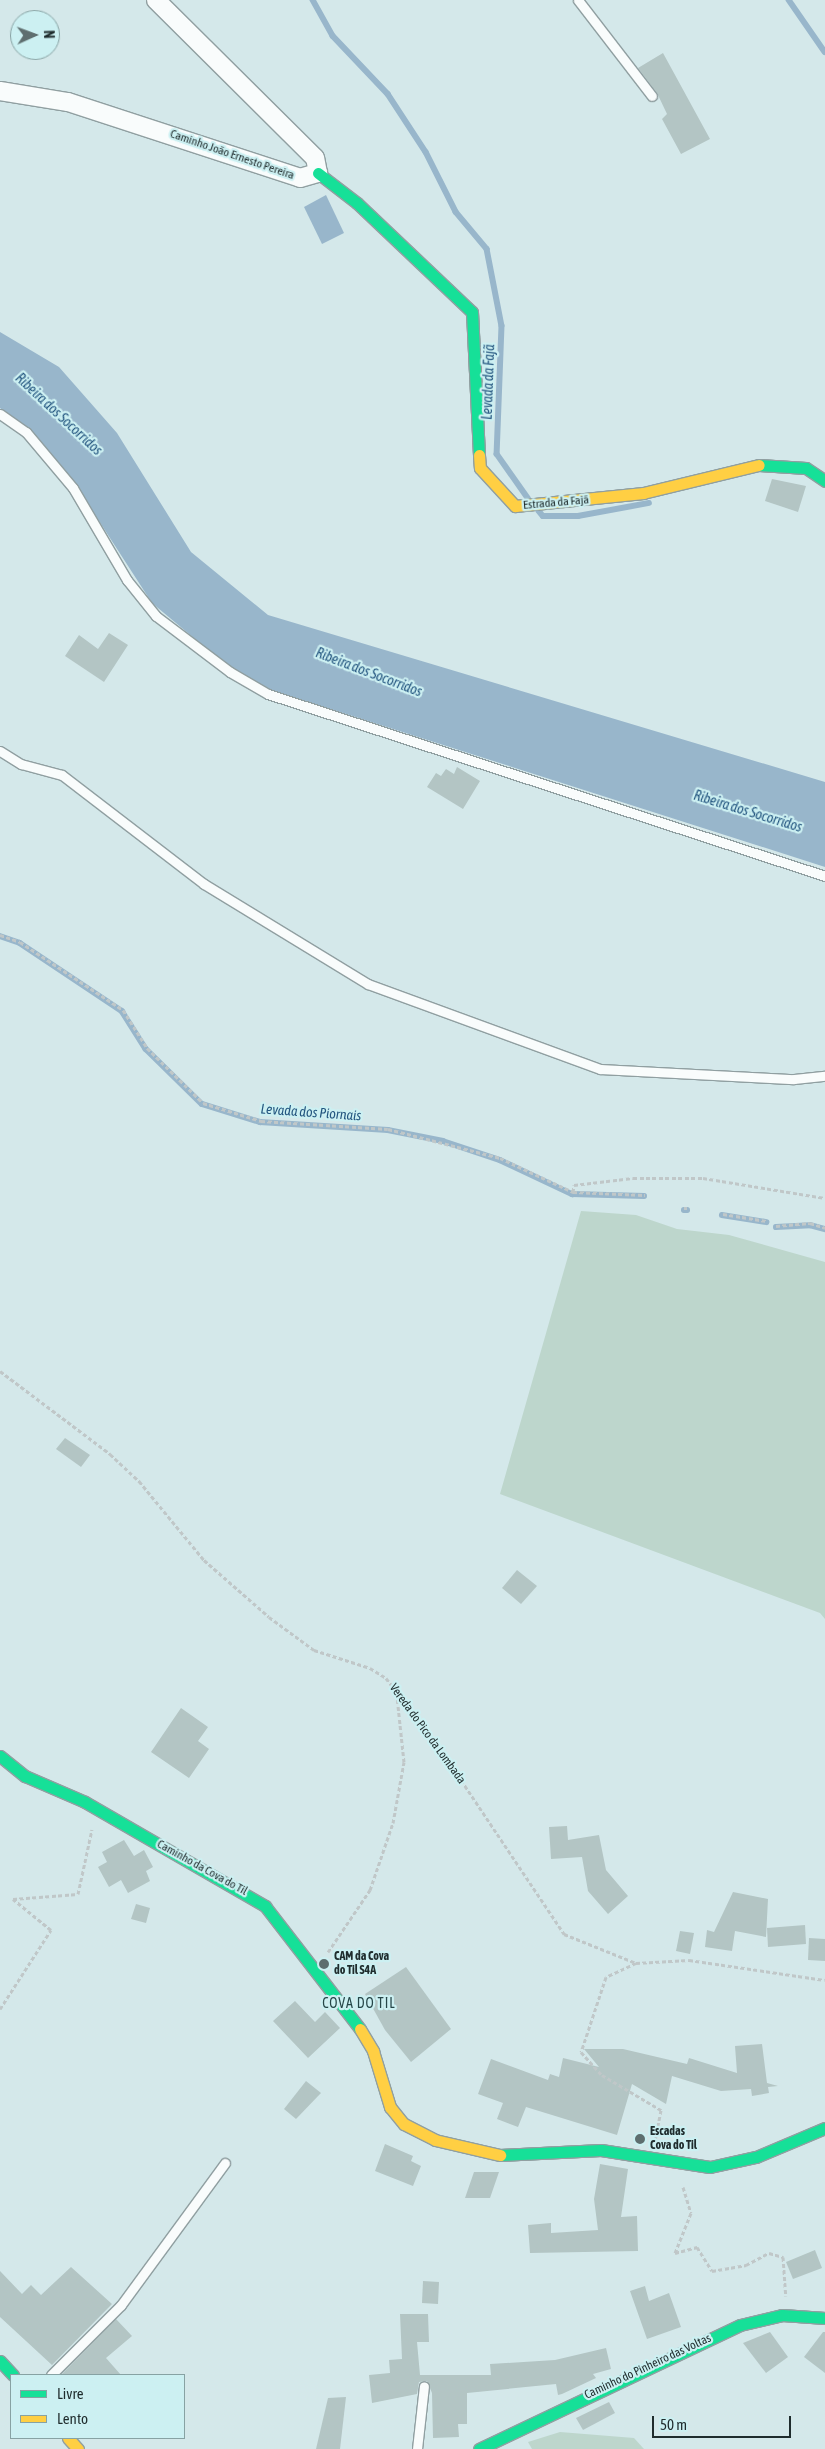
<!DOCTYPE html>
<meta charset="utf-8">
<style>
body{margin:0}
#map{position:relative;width:825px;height:2449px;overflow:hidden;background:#d4e8ea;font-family:"Asap Condensed",sans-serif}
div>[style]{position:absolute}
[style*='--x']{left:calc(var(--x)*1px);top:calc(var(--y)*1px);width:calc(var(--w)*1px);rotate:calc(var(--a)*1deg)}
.green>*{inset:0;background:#bdd6cc}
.water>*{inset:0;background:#98b6cb}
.stream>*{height:5.5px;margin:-2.75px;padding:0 2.75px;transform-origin:2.75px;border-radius:2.75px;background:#98b6cb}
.building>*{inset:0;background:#b3c5c4}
.path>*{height:3px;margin-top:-1.5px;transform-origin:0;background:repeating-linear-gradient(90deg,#c0c7c8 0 4px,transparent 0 6.5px)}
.roads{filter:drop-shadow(1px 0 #909fa1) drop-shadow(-1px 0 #909fa1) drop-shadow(0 1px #909fa1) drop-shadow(0 -1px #909fa1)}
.lane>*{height:9px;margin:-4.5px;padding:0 4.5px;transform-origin:4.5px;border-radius:4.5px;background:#f9fcfc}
.street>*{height:18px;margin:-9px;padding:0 9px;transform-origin:9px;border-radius:9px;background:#f9fcfc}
.fast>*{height:11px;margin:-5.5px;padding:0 5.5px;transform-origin:5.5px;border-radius:5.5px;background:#16e098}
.slow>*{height:11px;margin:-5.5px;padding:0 5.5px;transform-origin:5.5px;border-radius:5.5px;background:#ffcf43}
.dots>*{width:14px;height:14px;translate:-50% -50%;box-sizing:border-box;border:2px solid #ccf0f2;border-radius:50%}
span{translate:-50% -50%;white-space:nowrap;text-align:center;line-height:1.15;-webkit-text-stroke:4.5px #ccf0f2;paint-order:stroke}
.street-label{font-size:12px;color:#1f2c2d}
.poi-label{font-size:12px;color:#1f2c2d;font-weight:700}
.left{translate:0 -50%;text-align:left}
.water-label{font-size:14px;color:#23557f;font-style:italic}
.neighbourhood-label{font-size:14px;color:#264648;letter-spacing:1px}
.legend{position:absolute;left:10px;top:2374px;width:175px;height:65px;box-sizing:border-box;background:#ccf0f2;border:1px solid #87a2a3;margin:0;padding:6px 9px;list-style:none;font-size:15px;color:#1f2c2d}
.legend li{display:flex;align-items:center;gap:10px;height:25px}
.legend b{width:25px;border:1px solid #87a2a3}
.north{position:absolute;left:10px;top:10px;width:50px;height:50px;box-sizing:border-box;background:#ccf0f2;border:1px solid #87a2a3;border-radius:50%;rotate:88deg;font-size:14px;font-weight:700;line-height:20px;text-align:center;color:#1f2c2d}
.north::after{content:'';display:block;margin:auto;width:18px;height:22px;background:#5e6e6f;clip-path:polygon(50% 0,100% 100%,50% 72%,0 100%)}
.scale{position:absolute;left:652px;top:2416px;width:139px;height:22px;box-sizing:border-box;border:2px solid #1f2c2d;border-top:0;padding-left:6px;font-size:15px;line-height:18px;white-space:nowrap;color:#1f2c2d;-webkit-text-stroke:4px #ccf0f2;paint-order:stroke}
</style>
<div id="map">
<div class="green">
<i style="clip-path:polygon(581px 1211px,636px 1215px,677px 1229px,729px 1235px,825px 1262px,825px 1619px,820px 1613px,500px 1494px)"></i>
<i style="clip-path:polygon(560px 2432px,634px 2438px,644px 2449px,532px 2449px,528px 2442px)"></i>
</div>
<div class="water">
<i style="clip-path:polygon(326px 195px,344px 233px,322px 244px,304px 207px)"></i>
<i style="clip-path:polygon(0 332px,59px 367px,117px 433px,191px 552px,268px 615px,825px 782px,825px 867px,268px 689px,231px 669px,152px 603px,77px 487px,30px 431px,0 408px)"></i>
</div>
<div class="stream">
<i style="--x:313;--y:0;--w:41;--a:60.9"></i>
<i style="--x:333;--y:36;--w:80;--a:46.5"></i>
<i style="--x:388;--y:94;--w:69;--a:56.8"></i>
<i style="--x:426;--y:152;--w:67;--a:63.4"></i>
<i style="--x:456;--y:212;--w:48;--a:50"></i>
<i style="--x:487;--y:249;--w:78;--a:79"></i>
<i style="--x:502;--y:326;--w:128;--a:92.2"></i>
<i style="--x:497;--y:454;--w:54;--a:54.8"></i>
<i style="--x:789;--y:0;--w:63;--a:55.3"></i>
<i style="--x:539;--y:511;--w:6;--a:51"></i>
<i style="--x:543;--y:516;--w:35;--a:0"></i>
<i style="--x:578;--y:516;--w:72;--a:-10.4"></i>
<i style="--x:0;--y:936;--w:21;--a:19"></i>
<i style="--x:20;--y:943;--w:123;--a:33.7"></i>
<i style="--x:122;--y:1011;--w:45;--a:57.7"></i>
<i style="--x:146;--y:1049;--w:78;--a:44.5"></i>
<i style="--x:202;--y:1104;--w:61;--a:17.2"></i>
<i style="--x:260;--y:1122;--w:128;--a:3.6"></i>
<i style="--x:388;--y:1130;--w:56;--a:11.3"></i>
<i style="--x:443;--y:1141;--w:60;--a:18.4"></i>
<i style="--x:500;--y:1160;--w:80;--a:25.3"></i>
<i style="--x:572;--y:1194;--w:72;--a:1.6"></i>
<i style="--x:684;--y:1210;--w:3;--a:0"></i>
<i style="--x:722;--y:1215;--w:45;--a:9"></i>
<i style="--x:776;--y:1227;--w:34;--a:-3"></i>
<i style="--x:810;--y:1225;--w:16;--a:15"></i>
</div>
<div class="building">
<i style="clip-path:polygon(663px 53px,710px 139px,681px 154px,662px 119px,667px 114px,657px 93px,638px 68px)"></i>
<i style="clip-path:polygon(772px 479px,806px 486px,798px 512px,765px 501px)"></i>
<i style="clip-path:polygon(109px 633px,128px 645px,104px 682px,65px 656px,79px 635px,98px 649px)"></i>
<i style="clip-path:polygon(457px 767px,480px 781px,463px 809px,427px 787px,436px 773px,441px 776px,446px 769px,454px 774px)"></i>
<i style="clip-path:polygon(65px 1438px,90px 1455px,81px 1467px,56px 1449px)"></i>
<i style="clip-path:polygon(517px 1570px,537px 1586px,521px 1604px,502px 1588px)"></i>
<i style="clip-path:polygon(181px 1708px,208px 1727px,198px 1741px,209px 1749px,189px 1778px,151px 1752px)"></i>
<i style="clip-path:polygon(567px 1826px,568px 1840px,599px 1835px,606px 1870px,628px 1896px,608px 1914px,588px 1891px,582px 1857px,551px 1859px,549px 1827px)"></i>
<i style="clip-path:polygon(124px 1840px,134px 1856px,144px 1850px,153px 1867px,146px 1871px,150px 1881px,128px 1893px,121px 1880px,109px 1887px,98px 1867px,107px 1862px,102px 1852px)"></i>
<i style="clip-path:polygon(733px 1892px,768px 1899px,766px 1937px,735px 1931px,732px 1951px,705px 1947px,707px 1930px,714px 1932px)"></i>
<i style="clip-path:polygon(136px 1904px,150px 1908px,146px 1923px,131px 1919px)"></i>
<i style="clip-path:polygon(805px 1925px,806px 1944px,768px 1947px,767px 1928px)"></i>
<i style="clip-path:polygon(680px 1931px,694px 1933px,690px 1954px,676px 1951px)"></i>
<i style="clip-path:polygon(809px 1938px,825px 1939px,825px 1961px,808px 1960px)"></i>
<i style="clip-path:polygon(406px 1967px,451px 2029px,411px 2062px,385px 2030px,365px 1994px)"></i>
<i style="clip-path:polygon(295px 2001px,315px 2022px,325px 2012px,340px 2028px,308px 2058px,273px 2021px)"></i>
<i style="clip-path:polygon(762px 2044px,767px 2083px,778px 2086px,768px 2087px,769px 2093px,752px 2096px,751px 2089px,721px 2091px,672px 2076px,666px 2104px,632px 2084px,617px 2135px,526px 2107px,518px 2127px,497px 2119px,503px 2103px,478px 2094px,491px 2059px,548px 2080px,550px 2074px,559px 2077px,563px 2058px,599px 2067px,584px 2049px,623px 2049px,687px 2064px,689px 2058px,737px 2073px,735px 2046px)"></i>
<i style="clip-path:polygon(306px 2081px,321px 2093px,296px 2119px,284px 2109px)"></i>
<i style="clip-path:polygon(385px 2144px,413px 2156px,411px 2161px,421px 2166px,413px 2186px,375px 2171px)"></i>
<i style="clip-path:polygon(600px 2164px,628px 2169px,621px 2217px,637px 2216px,638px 2251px,530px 2253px,528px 2225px,551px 2223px,551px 2233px,598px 2230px,594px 2199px)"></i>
<i style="clip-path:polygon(474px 2172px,499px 2172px,490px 2198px,465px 2198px)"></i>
<i style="clip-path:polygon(815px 2250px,822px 2268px,793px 2279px,786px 2262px)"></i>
<i style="clip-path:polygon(71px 2267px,112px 2304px,52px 2365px,0 2317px,0 2271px,22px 2294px,31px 2285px,41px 2295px)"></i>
<i style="clip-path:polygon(423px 2281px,439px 2282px,438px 2304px,422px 2303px)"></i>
<i style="clip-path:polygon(645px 2286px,649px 2301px,669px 2293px,681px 2327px,647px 2339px,630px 2291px)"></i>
<i style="clip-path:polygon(400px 2314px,428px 2314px,429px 2342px,417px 2342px,420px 2375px,491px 2375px,490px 2364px,555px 2360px,606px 2348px,611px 2369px,593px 2374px,596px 2378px,562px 2394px,558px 2395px,556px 2384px,467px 2393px,467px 2424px,458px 2424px,459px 2437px,433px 2438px,432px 2393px,427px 2381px,419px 2382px,417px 2394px,372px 2403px,369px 2375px,390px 2373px,389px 2360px,402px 2359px)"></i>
<i style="clip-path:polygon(116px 2319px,132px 2336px,106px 2358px,121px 2375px,61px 2375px)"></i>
<i style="clip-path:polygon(770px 2332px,788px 2357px,766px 2373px,743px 2343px)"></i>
<i style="clip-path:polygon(823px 2332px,825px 2332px,825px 2373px,804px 2357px)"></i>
<i style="clip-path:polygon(346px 2397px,340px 2449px,316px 2449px,328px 2398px)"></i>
<i style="clip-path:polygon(609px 2402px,615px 2413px,583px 2430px,576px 2418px)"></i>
</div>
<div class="path">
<i style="--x:0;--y:935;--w:21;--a:19"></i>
<i style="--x:20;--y:942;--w:123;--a:33.4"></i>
<i style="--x:123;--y:1010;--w:45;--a:57.7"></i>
<i style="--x:147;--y:1048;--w:78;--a:44.5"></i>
<i style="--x:203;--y:1103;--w:61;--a:17.2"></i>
<i style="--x:261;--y:1121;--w:127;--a:3.6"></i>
<i style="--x:388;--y:1129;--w:116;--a:14.5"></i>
<i style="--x:500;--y:1158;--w:81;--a:25"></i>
<i style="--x:573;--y:1192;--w:72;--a:2.4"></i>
<i style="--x:573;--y:1192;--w:7;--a:-82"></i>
<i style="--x:574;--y:1185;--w:59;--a:-6.8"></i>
<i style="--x:633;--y:1178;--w:70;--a:0"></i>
<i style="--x:703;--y:1178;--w:124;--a:9.3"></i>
<i style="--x:684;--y:1208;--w:3;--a:0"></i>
<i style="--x:723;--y:1214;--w:44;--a:9.2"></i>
<i style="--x:776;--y:1226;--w:34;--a:-5"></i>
<i style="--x:810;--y:1223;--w:16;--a:18"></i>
<i style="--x:0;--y:1371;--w:138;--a:37"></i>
<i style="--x:110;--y:1454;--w:40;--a:43"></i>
<i style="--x:139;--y:1481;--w:102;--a:50.6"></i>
<i style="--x:204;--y:1560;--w:86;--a:41.2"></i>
<i style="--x:269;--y:1617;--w:56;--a:36.3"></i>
<i style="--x:314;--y:1650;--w:59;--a:17.8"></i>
<i style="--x:370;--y:1668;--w:19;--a:32"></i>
<i style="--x:386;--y:1678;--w:94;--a:52.8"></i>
<i style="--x:443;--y:1753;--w:218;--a:56.2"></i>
<i style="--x:564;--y:1934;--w:78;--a:21.9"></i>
<i style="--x:636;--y:1963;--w:53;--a:-3.2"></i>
<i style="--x:689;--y:1960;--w:137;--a:8.4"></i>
<i style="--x:328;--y:1952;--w:75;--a:-55.9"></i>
<i style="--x:370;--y:1890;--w:71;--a:-71.1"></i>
<i style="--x:393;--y:1823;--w:62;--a:-79.8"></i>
<i style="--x:404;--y:1762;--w:65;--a:-96.1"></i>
<i style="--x:636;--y:1963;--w:33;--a:155"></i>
<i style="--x:606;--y:1977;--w:79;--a:108.4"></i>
<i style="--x:581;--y:2052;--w:31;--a:48"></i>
<i style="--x:602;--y:2075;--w:69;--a:30.7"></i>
<i style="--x:661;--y:2110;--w:31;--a:101"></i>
<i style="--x:0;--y:2009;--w:94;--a:-57.2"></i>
<i style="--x:51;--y:1930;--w:49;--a:-140.8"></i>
<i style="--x:13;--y:1899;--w:65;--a:-4.4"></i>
<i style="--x:78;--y:1894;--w:66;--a:-77.8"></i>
<i style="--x:683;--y:2187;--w:27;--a:73"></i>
<i style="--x:691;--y:2213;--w:43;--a:111.8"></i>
<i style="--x:675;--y:2253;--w:23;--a:-15"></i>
<i style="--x:697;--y:2247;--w:28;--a:58"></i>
<i style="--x:712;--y:2271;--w:35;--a:-10"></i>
<i style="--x:746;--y:2265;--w:26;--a:-28"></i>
<i style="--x:769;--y:2253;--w:15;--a:16"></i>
<i style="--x:783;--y:2257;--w:39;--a:86"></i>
</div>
<div class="roads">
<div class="lane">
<i style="--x:578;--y:0;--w:121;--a:52.4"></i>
<i style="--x:0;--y:414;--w:32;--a:35"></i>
<i style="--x:26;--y:432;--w:73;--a:50"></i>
<i style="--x:73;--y:488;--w:107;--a:59.6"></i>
<i style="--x:127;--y:580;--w:46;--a:51.1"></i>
<i style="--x:156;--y:616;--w:93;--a:37.1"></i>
<i style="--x:230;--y:672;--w:44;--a:30.1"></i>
<i style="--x:268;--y:694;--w:586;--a:18.09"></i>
<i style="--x:0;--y:751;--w:25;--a:32"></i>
<i style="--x:21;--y:764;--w:42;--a:15"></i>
<i style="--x:62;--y:775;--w:179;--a:37.5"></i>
<i style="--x:204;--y:884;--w:192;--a:31.4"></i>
<i style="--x:368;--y:984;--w:247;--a:20.1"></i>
<i style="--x:600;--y:1069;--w:194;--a:3"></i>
<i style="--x:794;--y:1079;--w:31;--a:-6"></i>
<i style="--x:51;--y:2375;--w:99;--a:-45"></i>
<i style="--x:121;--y:2305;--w:176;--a:-53.8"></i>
<i style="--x:417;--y:2449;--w:63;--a:-83.7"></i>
</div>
<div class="street">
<i style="--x:0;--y:91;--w:69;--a:9.2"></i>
<i style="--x:68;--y:102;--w:244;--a:18.1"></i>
<i style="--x:300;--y:178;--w:19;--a:-16"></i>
<i style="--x:318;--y:173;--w:15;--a:-101"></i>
<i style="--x:315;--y:158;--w:224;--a:-135.2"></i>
</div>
<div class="fast">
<i style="--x:318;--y:173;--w:49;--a:37.6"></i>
<i style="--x:357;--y:203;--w:158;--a:43.5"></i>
<i style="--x:472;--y:312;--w:143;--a:87.2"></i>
<i style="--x:759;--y:465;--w:47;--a:3.7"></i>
<i style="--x:806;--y:468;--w:23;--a:34"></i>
<i style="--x:0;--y:1756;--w:32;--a:39"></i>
<i style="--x:25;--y:1776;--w:65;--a:23.4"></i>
<i style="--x:85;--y:1802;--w:208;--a:30"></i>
<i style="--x:265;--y:1906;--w:155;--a:52.3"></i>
<i style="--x:500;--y:2155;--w:101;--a:-2.8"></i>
<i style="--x:601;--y:2150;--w:110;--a:8.9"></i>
<i style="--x:710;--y:2167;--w:47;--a:-12.3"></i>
<i style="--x:756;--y:2157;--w:75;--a:-22.8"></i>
<i style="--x:0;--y:2361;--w:19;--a:47"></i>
<i style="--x:479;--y:2449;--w:289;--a:-25.4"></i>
<i style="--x:740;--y:2325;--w:43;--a:-13.4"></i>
<i style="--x:782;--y:2315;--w:43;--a:4"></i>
</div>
<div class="slow">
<i style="--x:479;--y:455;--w:13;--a:86"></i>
<i style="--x:480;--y:468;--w:52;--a:47.4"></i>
<i style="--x:515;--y:506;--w:129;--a:-5.8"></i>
<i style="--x:643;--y:493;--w:119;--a:-13.6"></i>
<i style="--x:360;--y:2029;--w:26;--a:59"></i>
<i style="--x:373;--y:2051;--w:59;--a:73.1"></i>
<i style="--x:390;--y:2107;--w:22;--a:51"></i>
<i style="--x:404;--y:2124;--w:35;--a:27"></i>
<i style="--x:435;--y:2140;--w:67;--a:13"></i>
<i style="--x:68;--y:2438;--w:15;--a:48"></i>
</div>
</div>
<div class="dots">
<i style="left:324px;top:1964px;background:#5e6e6f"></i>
<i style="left:640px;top:2139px;background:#5e6e6f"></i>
</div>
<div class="street-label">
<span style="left:232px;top:155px;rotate:19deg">Caminho João Ernesto Pereira</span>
<span style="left:556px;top:503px;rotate:-5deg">Estrada da Fajã</span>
<span style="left:427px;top:1734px;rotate:54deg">Vereda do Pico da Lombada</span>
<span style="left:202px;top:1868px;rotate:29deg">Caminho da Cova do Til</span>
<span style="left:648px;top:2367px;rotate:-25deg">Caminho do Pinheiro das Voltas</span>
</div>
<div class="poi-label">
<span class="left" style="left:334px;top:1964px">CAM da Cova<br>do Til S4A</span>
<span class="left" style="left:650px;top:2139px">Escadas<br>Cova do Til</span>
</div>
<div class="water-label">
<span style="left:488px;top:382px;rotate:-88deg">Levada da Fajã</span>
<span style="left:59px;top:414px;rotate:43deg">Ribeira dos Socorridos</span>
<span style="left:369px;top:672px;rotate:21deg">Ribeira dos Socorridos</span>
<span style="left:748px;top:811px;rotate:17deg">Ribeira dos Socorridos</span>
<span style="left:311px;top:1112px;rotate:4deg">Levada dos Piornais</span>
</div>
<div class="neighbourhood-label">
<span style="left:359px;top:2003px">COVA DO TIL</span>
</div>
<ul class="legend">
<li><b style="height:6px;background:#16e098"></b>Livre</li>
<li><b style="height:6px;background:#ffcf43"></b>Lento</li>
</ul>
<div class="north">N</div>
<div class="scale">50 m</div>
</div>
